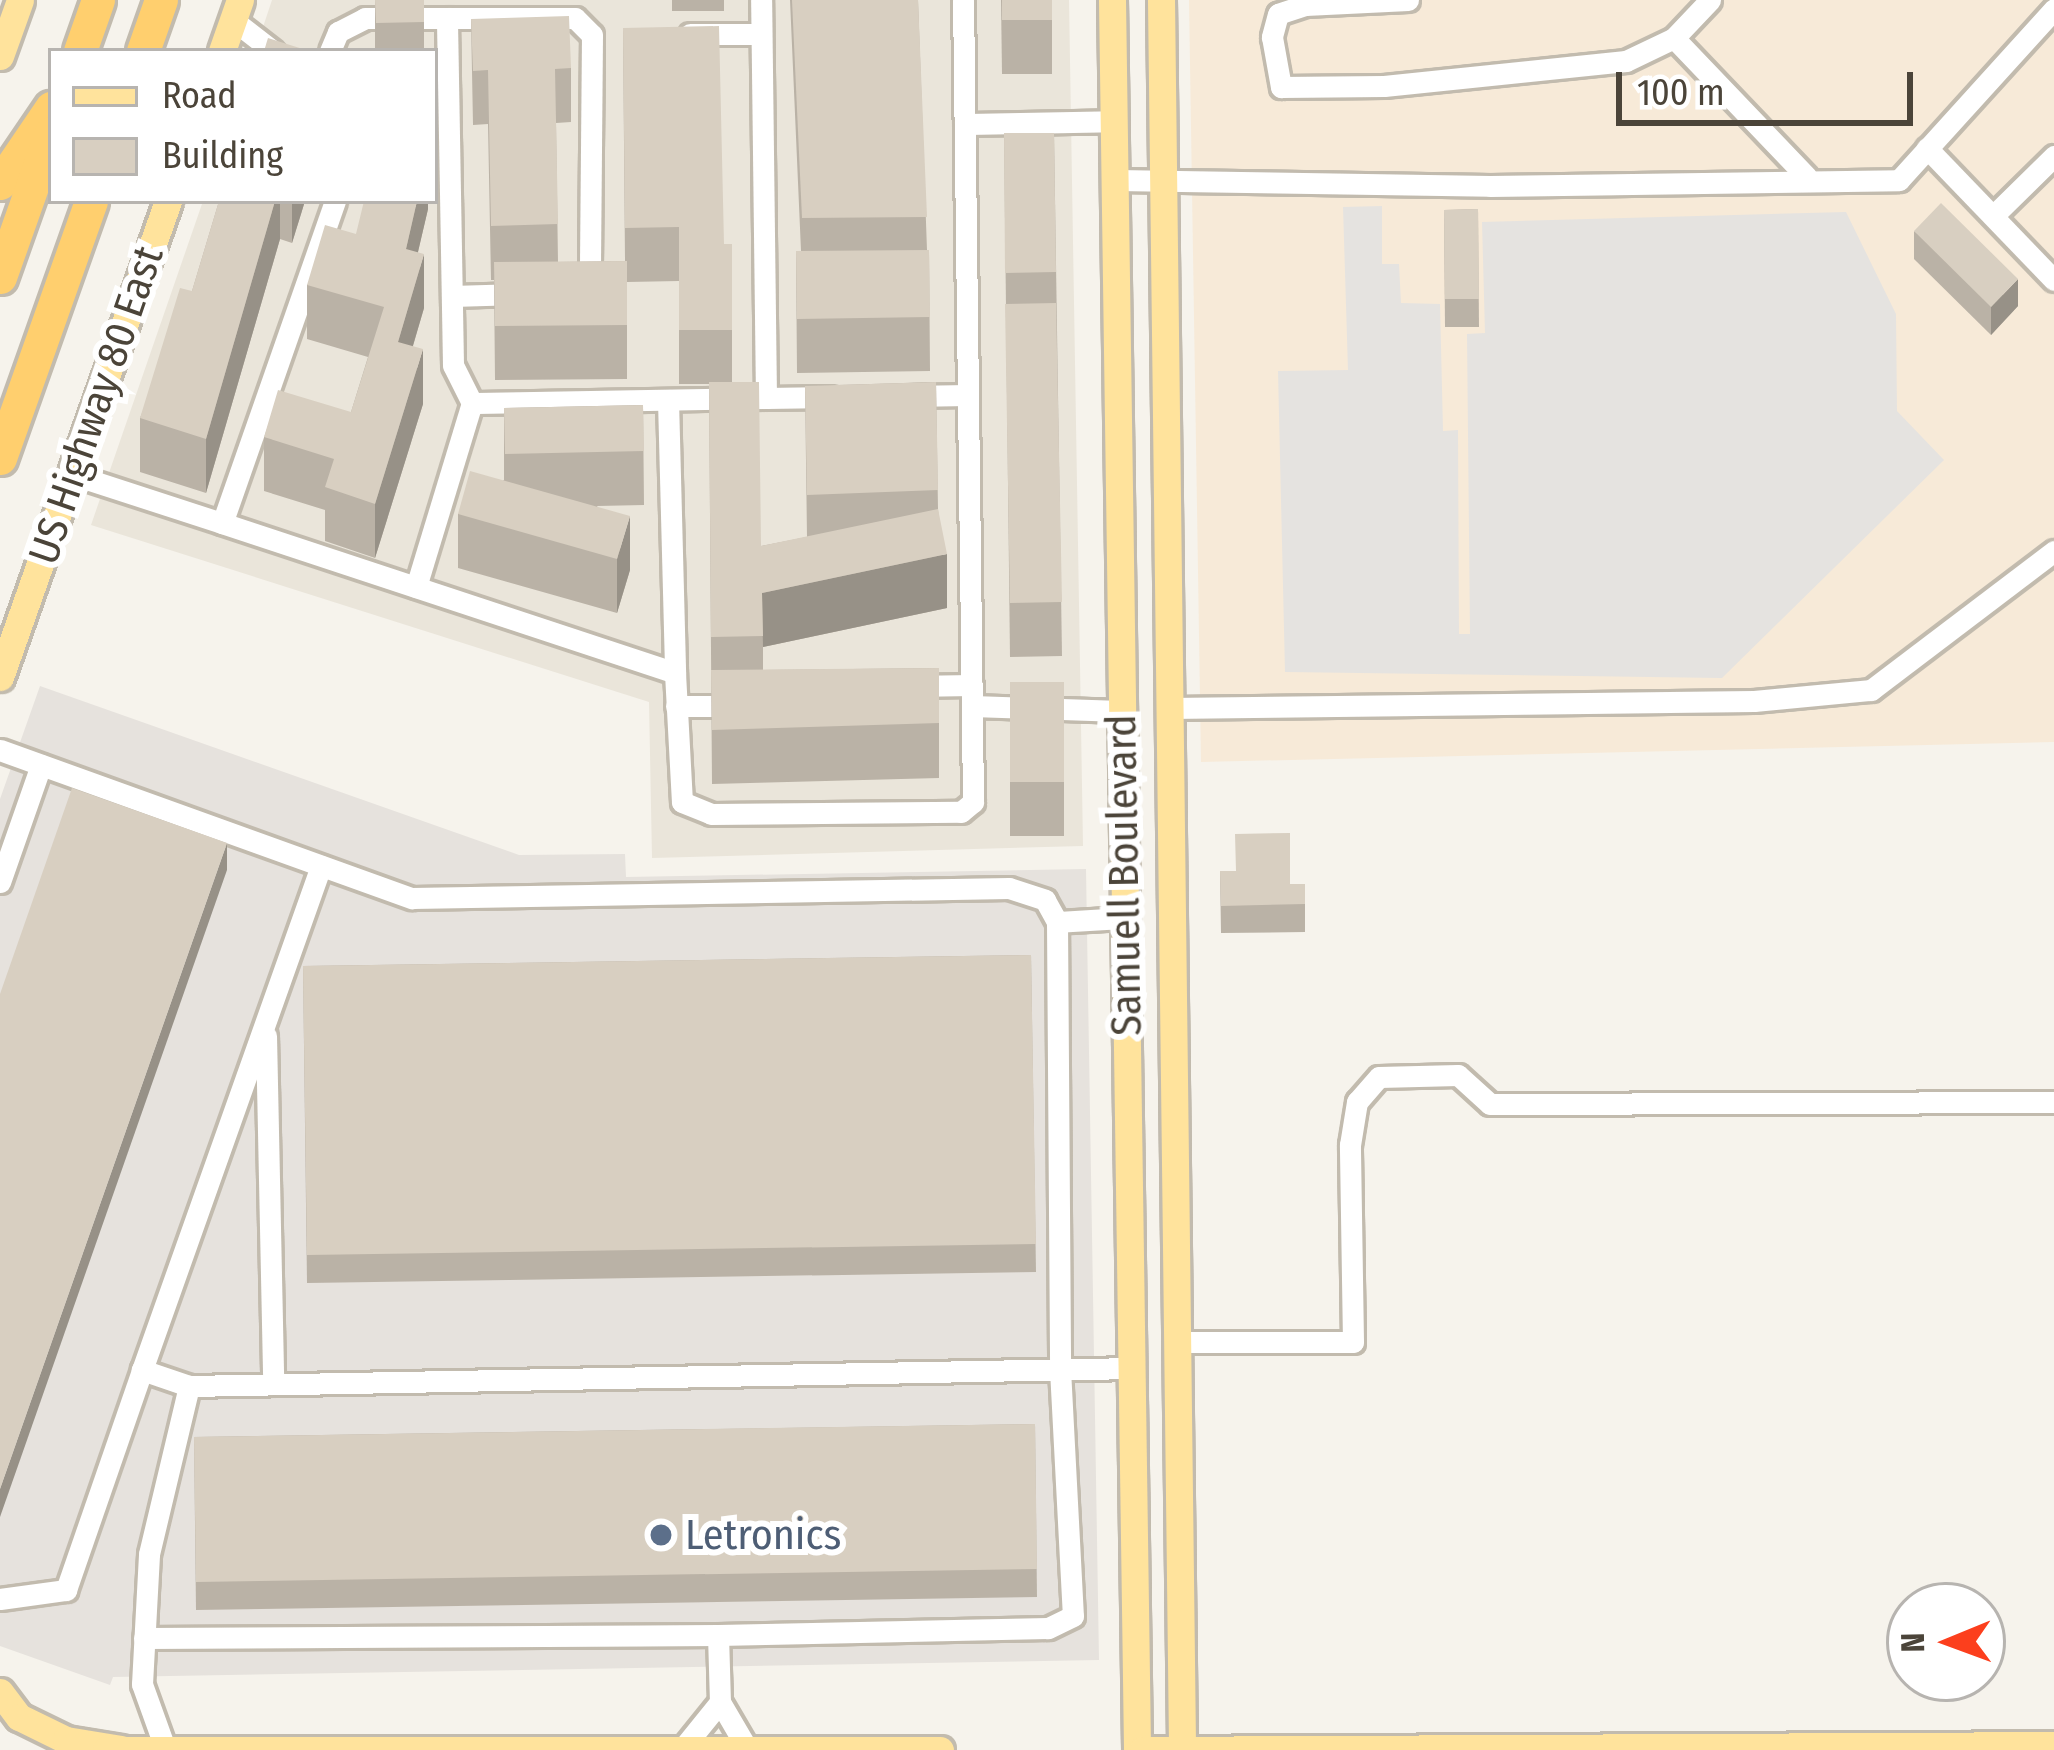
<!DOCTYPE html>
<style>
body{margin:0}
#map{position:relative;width:2054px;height:1750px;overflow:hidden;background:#f6f3ec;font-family:"Fira Sans Condensed",sans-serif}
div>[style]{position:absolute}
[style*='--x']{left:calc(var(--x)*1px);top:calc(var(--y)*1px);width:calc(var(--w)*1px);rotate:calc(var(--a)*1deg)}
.residential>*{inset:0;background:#eae5da}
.commercial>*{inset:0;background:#f7ead8}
.industrial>*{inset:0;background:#e6e2dd}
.parking>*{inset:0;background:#e5e3e0}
.roads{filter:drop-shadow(3px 0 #c2bbae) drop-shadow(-3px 0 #c2bbae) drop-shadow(0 3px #c2bbae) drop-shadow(0 -3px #c2bbae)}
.minor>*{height:21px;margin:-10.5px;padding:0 10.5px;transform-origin:10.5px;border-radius:10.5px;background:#fff}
.major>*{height:27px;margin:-13.5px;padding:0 13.5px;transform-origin:13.5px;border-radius:13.5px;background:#ffe39c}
.highway>*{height:33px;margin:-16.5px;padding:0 16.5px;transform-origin:16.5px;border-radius:16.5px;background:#ffcf6e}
.wall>*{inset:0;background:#bab2a6}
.shaded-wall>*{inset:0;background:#979187}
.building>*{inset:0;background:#d8cfc1}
.dots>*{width:33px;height:33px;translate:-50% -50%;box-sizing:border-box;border:6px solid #fff;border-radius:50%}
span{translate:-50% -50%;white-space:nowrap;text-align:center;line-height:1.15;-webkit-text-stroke:12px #fff;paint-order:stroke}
.street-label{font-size:42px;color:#4b4439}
.service-label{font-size:42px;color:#4e5e75}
.left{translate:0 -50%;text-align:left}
.legend{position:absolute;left:48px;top:48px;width:390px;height:156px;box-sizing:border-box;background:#fff;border:3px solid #b7b4b0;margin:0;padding:15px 21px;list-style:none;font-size:36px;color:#4b4439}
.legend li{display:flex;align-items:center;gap:24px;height:60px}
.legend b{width:60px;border:3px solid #b7b4b0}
.north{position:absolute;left:1886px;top:1582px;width:120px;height:120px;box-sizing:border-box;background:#fff;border:3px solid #b7b4b0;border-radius:50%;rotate:269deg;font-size:33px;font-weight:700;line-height:48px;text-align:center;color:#4b4439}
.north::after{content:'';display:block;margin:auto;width:42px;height:54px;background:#fc3f1d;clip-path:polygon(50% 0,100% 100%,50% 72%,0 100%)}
.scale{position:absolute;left:1616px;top:72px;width:297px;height:54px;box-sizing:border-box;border:6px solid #4b4439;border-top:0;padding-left:15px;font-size:36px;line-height:42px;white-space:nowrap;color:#4b4439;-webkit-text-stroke:9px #fff;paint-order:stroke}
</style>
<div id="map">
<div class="residential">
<i style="clip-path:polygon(272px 0,1069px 0,1083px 846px,652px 858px,649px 702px,91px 525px,203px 201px,435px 201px,435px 51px,255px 51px)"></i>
</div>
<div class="commercial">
<i style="clip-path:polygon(1189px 0,2054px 0,2054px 742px,1201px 762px)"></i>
</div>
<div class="industrial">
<i style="clip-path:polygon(40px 686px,519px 855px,625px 854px,626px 877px,1086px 869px,1099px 1660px,113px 1677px,110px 1685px,0 1646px,0 799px)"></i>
</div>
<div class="parking">
<i style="clip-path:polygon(1382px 206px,1382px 264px,1399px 264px,1401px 303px,1440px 304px,1443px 431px,1458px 430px,1459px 634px,1470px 634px,1467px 334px,1485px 333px,1482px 222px,1846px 212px,1896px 314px,1897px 411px,1944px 460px,1722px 678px,1285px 672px,1278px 371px,1348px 370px,1343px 207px)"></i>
</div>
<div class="roads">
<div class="minor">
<i style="--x:1408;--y:0;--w:103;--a:177.2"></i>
<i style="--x:1305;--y:5;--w:28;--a:162"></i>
<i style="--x:1278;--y:14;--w:24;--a:105"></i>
<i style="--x:1272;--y:37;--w:51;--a:79.8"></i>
<i style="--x:1281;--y:87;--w:103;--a:-0.6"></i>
<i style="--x:1384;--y:86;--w:243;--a:-5.9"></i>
<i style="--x:1626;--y:61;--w:53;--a:-25.6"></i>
<i style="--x:1710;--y:0;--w:52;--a:133.5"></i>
<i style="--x:1674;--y:38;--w:192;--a:46.3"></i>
<i style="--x:233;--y:20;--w:51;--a:37.8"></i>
<i style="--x:690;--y:34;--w:71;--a:0"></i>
<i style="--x:330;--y:51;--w:21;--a:-67"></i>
<i style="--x:338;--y:32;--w:30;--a:-27"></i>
<i style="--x:365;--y:18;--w:82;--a:0"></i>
<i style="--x:965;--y:124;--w:150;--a:-1.1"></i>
<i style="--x:1927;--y:148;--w:183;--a:46.1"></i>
<i style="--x:1116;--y:180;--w:374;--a:0.9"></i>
<i style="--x:1490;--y:186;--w:409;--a:-0.8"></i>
<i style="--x:1899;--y:180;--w:231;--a:-47.8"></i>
<i style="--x:335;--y:201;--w:341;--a:109.3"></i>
<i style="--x:222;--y:523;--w:477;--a:18.3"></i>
<i style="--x:675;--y:673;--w:129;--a:86.9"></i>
<i style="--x:682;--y:802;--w:31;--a:22"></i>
<i style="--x:711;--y:814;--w:250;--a:-0.5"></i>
<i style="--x:961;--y:812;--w:16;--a:-40"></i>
<i style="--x:973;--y:802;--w:802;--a:-90.71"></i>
<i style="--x:1993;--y:216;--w:86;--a:-44.5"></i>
<i style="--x:452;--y:296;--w:67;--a:-1.7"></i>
<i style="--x:910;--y:396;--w:58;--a:-1"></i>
<i style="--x:766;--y:398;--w:65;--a:-0.9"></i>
<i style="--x:668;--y:400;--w:273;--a:88.5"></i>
<i style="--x:472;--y:403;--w:42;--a:-116.6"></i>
<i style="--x:453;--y:365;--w:347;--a:-91"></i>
<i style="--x:447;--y:18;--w:128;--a:0"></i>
<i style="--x:575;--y:18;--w:24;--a:45"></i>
<i style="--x:592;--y:35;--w:254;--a:90.5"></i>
<i style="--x:71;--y:474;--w:159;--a:18"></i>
<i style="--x:416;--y:587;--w:192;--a:-73.1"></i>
<i style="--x:472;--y:403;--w:294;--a:-1"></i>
<i style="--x:766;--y:398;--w:398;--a:-90.7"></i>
<i style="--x:912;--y:686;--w:60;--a:-1"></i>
<i style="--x:676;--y:706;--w:60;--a:0"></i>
<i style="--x:972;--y:706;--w:149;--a:1.9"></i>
<i style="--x:1170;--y:708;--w:584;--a:-0.69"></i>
<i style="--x:1754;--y:701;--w:118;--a:-5.4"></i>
<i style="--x:1871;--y:690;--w:230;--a:-37.2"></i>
<i style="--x:0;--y:750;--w:438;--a:19.8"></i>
<i style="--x:412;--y:898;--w:597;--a:-0.96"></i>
<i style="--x:1009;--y:888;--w:38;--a:18"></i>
<i style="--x:1045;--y:900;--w:25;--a:61"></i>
<i style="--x:1057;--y:922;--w:447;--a:89.6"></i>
<i style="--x:1060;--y:1369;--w:247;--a:87"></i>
<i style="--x:1073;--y:1616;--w:28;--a:154"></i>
<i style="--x:1048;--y:1628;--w:330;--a:178.8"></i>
<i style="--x:0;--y:882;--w:124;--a:-70.7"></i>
<i style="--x:1057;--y:922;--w:68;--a:-3.4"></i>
<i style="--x:266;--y:1036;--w:348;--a:88.8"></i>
<i style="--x:1182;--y:1342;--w:171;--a:0"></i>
<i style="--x:1353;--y:1342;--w:197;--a:-90.9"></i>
<i style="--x:1350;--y:1145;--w:44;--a:-80.8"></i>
<i style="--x:1357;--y:1102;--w:33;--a:-49"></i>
<i style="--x:1379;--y:1077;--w:79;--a:-1.5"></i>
<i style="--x:1458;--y:1075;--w:43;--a:42.2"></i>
<i style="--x:1490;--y:1104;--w:564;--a:-0.2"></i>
<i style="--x:189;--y:1386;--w:50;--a:-161.2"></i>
<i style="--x:142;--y:1370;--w:535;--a:-70.45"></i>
<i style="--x:0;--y:1599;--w:67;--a:-7.8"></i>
<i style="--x:66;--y:1590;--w:233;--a:-70.9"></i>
<i style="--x:144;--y:1638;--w:574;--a:-0.3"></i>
<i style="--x:718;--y:1635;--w:67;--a:88.3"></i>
<i style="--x:165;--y:1748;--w:68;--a:-109.8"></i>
<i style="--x:142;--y:1684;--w:130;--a:-86.9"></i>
<i style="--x:149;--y:1554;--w:173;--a:-76.6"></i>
<i style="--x:189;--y:1386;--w:942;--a:-1.09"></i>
<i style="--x:682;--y:1749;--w:60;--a:-51"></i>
<i style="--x:720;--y:1702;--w:56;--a:59.7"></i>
</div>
<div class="major">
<i style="--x:1112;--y:0;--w:1750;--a:89.18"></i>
<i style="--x:1161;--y:0;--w:1750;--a:89.31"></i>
<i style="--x:222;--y:51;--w:54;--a:-70.6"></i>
<i style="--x:0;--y:56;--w:59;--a:-70.3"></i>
<i style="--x:0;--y:677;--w:505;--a:-70.56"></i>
<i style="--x:0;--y:1692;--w:31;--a:53"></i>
<i style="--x:19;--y:1717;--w:52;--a:26.1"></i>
<i style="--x:66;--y:1740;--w:56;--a:9.3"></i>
<i style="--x:106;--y:1750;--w:834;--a:0"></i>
<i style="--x:1143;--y:1750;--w:911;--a:-0.31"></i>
</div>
<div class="highway">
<i style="--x:80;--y:51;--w:54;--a:-70.6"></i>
<i style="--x:143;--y:51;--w:54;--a:-70.6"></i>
<i style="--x:0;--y:183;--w:91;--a:-55.8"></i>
<i style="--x:0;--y:277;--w:153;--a:-70.5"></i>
<i style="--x:0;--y:458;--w:273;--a:-70.5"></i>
</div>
</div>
<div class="wall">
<i style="clip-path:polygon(375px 0,424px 0,424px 51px,375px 51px)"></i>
<i style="clip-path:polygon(672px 0,724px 0,724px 11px,672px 11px)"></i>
<i style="clip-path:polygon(790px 0,918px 0,927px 250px,929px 250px,930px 371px,797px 373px,796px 251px,801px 251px)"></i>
<i style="clip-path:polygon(1001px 0,1052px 0,1052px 74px,1002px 74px)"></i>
<i style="clip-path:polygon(471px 19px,571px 68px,571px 122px,556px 123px,558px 262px,625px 261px,623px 28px,724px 244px,732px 244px,732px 382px,761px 546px,807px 537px,805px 386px,936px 382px,938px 509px,947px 608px,763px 647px,763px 670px,939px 668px,939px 778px,712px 784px,709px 384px,679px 384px,679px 281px,627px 282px,627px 379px,495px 380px,494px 280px,491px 280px,488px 124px,473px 125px)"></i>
<i style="clip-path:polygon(1004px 133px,1054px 133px,1062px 656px,1010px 657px)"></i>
<i style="clip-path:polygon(219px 201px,305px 201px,292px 243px,280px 239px,206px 493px,140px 472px,140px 418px,192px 291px)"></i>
<i style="clip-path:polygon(428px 201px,428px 209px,418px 252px,424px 308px,413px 346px,423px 404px,375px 558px,325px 541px,325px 510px,264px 491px,264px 437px,351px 412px,368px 357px,307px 339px,307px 285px,356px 234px)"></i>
<i style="clip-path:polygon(1478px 209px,1479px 327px,1445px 327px,1444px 210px)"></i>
<i style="clip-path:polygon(1914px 231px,2018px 306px,1991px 335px,1914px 259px)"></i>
<i style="clip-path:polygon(643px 405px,644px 505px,597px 506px,630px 570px,617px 613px,458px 568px,458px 514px,504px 480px,504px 408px)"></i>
<i style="clip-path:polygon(1010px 682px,1064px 682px,1064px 836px,1010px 836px)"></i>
<i style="clip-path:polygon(1220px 871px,1290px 884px,1305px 884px,1305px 932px,1221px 933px)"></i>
<i style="clip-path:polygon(1031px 955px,1036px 1272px,307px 1283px,303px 966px)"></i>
<i style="clip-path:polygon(1035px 1424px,1037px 1597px,196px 1610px,194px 1437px)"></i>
</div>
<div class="shaded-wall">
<i style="clip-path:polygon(275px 201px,280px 201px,280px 239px,206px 493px,206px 439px)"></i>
<i style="clip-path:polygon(292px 201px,305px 201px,292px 243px)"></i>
<i style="clip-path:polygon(417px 201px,428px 201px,428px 209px,406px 303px,406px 249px)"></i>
<i style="clip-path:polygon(424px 254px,424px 308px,398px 396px,398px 342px)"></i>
<i style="clip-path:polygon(2018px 279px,2018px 306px,1991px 335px,1991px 307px)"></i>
<i style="clip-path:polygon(423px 349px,423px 404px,375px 558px,375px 504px)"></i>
<i style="clip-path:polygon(630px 516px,630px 570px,617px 613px,617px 559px)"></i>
<i style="clip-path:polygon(947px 554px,947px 608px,763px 647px,762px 593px)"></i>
<i style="clip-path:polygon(227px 843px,227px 870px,0 1517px,0 1489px)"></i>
</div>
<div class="building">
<i style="clip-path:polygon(375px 0,424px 0,424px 22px,376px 23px)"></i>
<i style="clip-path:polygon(792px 0,918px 0,927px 217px,802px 218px)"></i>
<i style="clip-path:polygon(1002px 0,1052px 0,1052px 20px,1002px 20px)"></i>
<i style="clip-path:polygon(569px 16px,571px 68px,555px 69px,558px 224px,491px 226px,488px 70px,473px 71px,471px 19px)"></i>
<i style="clip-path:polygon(719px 26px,724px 244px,732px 244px,732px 330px,679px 330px,679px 227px,625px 228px,623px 28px)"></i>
<i style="clip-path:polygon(268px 38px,309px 51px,264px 51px)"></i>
<i style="clip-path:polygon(1004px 133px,1054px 133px,1056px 272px,1005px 273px)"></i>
<i style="clip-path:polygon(219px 201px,275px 201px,206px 439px,140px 418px,180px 288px,192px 291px)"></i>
<i style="clip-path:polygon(364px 201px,417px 201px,406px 249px,424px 254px,398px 342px,423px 349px,375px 504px,325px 487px,334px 459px,264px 437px,278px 390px,351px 412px,384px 307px,307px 285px,325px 225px,356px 234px)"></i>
<i style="clip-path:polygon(1941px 203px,2018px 279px,1991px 307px,1914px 231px)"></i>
<i style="clip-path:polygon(1478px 209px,1479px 299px,1445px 299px,1444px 210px)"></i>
<i style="clip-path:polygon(929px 250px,930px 317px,797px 319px,796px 251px)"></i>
<i style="clip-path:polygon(627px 261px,627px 325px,495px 326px,494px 262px)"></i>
<i style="clip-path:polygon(1056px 303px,1062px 602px,1010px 603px,1005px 304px)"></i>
<i style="clip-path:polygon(709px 382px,759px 382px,761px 546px,938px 509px,947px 554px,762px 593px,763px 636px,711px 637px)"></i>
<i style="clip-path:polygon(936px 382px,938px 490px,807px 495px,805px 386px)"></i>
<i style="clip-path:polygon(643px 405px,644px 451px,505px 454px,504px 408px)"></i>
<i style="clip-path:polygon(470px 471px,630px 516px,617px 559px,458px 514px)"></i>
<i style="clip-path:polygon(939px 668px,939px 723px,712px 730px,711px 670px)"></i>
<i style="clip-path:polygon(1010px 682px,1064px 682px,1064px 782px,1010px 782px)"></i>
<i style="clip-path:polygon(72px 788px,227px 843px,0 1489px,0 994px)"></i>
<i style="clip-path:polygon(1290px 833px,1290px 884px,1305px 884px,1305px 904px,1221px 906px,1220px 871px,1236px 871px,1235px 834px)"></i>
<i style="clip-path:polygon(1031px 955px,1036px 1244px,307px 1255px,303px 966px)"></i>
<i style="clip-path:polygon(1035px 1424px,1037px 1569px,196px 1582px,194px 1437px)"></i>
</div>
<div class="dots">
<i style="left:661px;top:1535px;background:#5c6f8a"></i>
</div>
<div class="street-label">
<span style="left:96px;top:405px;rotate:-71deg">US Highway 80 East</span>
<span style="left:1124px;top:875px;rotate:-91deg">Samuell Boulevard</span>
</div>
<div class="service-label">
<span class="left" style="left:685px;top:1535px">Letronics</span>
</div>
<ul class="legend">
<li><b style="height:15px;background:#ffe39c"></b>Road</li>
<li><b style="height:33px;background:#d8cfc1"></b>Building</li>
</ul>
<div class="north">N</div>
<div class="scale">100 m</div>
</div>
